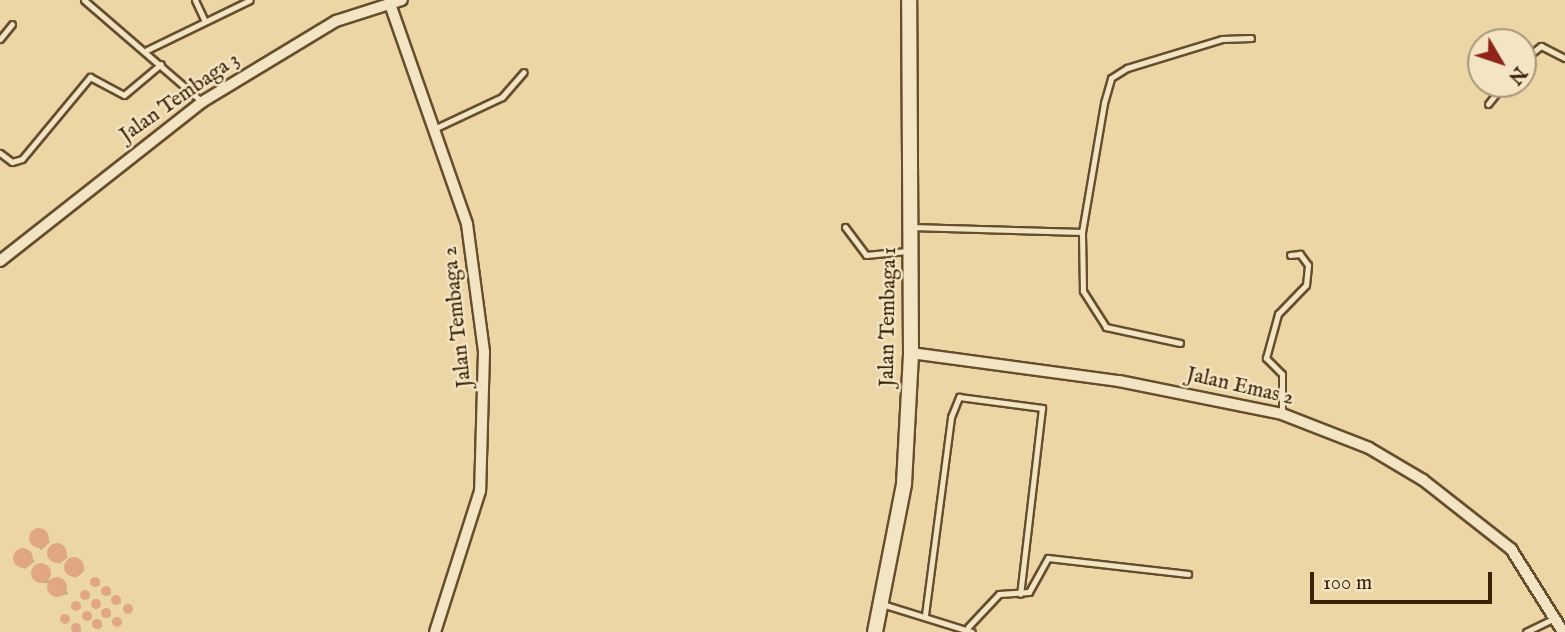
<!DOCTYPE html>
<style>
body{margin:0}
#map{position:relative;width:1565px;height:632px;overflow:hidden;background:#ecd6a5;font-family:"IM FELL English",serif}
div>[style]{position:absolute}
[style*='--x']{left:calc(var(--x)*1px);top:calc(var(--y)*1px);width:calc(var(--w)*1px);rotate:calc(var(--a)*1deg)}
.shadow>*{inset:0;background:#0003}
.building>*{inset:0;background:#e1a785}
.round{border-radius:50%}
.roads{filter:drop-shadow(2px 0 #664e2d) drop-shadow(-2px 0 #664e2d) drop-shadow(0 2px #664e2d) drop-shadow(0 -2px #664e2d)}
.service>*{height:5px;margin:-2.5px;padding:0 2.5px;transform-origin:2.5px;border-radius:2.5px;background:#f3e4c4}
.minor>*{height:10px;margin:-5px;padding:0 5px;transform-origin:5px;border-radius:5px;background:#f3e4c4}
.tertiary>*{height:14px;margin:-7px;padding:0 7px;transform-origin:7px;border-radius:7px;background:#f3e4c4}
span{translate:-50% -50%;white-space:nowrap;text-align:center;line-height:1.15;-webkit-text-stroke:5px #f3e4c4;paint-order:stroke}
.street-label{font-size:21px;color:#392105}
.north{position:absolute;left:1467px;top:28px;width:70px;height:70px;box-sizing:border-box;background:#f3e4c4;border:2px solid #a99678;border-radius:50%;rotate:129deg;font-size:19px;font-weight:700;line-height:28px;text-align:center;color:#392105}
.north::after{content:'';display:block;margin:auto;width:24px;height:32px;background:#8f2418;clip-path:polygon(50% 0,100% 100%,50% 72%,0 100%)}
.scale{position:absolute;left:1310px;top:572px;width:182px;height:32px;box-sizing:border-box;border:4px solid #392105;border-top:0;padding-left:9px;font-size:21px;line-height:24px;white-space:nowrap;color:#392105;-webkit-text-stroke:5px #f3e4c4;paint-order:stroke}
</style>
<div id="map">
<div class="shadow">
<i style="clip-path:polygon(37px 531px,50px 542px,41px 550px,31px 538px)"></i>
<i style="clip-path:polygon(55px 546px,68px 557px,59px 564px,49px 553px)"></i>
<i style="clip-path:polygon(21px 550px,35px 561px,25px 569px,15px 558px)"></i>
<i style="clip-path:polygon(72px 559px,85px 570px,75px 578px,66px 567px)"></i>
<i style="clip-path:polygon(47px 567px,49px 583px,39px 583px,34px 570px)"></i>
<i style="clip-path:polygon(98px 580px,100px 585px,96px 587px,93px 581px)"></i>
<i style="clip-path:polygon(63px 581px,68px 594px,55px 597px,50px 584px)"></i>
<i style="clip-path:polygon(109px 589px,111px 594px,107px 596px,104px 590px)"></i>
<i style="clip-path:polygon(84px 592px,89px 595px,87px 599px,82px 595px)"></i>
<i style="clip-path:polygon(119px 598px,121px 603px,117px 605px,114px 599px)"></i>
<i style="clip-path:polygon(99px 602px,100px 607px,95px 609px,93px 604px)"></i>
<i style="clip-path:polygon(127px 606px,132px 609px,130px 613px,125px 609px)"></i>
<i style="clip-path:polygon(109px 611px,111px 616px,107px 618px,104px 612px)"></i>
<i style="clip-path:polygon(90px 613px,92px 618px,86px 620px,84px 615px)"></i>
<i style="clip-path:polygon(65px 616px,70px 619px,68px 623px,63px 619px)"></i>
<i style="clip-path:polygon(100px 622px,102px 627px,98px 629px,95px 623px)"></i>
<i style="clip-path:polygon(79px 626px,81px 632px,76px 632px,74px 627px)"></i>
</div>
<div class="building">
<i class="round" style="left:29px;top:528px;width:20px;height:20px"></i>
<i class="round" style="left:47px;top:543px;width:20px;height:20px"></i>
<i class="round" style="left:13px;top:548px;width:20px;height:20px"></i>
<i class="round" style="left:64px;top:557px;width:20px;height:20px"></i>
<i class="round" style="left:31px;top:563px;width:20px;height:20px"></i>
<i class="round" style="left:90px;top:577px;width:10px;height:10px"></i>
<i class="round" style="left:47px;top:577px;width:20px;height:20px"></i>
<i class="round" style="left:101px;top:586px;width:10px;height:10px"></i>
<i class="round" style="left:80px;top:590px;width:10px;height:10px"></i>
<i class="round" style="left:111px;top:595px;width:10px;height:10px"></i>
<i class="round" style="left:91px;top:599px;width:10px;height:10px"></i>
<i class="round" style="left:71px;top:601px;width:10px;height:10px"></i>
<i class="round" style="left:123px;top:604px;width:10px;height:10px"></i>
<i class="round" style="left:101px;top:608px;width:10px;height:10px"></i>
<i class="round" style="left:82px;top:611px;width:10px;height:10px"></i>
<i class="round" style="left:60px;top:614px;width:10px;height:10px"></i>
<i class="round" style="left:112px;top:617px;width:10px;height:10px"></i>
<i class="round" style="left:92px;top:619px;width:10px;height:10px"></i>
<i class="round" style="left:71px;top:623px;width:10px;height:10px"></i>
</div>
<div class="roads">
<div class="service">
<i style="--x:84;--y:0;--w:156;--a:40.8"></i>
<i style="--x:195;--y:0;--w:23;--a:65"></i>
<i style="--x:0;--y:39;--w:19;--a:-51"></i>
<i style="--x:147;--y:50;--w:114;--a:-25.9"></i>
<i style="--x:1523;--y:60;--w:23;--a:-38"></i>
<i style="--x:1541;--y:46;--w:27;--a:27"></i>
<i style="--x:1488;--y:104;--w:26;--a:-51"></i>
<i style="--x:436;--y:128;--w:73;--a:-25.2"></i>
<i style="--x:502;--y:97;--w:33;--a:-49"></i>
<i style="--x:0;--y:153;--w:15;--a:37"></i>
<i style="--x:12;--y:162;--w:10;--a:-17"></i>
<i style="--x:22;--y:159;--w:107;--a:-50.3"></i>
<i style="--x:90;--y:77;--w:38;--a:28"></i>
<i style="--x:124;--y:95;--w:48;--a:-40"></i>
<i style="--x:845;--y:227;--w:35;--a:53"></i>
<i style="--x:866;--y:255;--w:41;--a:-5.6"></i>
<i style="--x:911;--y:227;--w:171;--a:1.7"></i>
<i style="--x:1180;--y:343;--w:76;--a:-167.8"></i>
<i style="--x:1106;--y:327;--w:43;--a:-122.6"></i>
<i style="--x:1083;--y:291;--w:59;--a:-91"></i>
<i style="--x:1082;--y:232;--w:131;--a:-80.3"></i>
<i style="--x:1104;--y:103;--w:26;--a:-74"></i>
<i style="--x:1111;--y:78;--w:19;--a:-32"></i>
<i style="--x:1127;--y:68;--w:99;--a:-17"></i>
<i style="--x:1222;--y:39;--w:29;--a:-2"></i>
<i style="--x:1282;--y:414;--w:40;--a:-90"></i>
<i style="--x:1282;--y:374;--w:23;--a:-135"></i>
<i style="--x:1266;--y:358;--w:46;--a:-74.7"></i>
<i style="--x:1278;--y:314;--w:40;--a:-46"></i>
<i style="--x:1306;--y:285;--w:20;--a:-84"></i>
<i style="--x:1308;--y:265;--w:14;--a:-126"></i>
<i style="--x:1300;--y:254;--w:10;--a:174"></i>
<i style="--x:882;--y:604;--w:94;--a:17.3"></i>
<i style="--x:925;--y:615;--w:200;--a:-82.5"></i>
<i style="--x:951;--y:417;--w:22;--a:-68"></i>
<i style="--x:959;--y:397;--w:84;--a:7.5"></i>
<i style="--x:1042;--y:408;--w:187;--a:96.7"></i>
<i style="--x:968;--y:627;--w:45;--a:-46.8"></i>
<i style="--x:999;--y:594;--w:30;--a:-4"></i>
<i style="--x:1029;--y:592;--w:39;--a:-61"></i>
<i style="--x:1048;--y:558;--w:141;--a:6.5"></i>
<i style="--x:1526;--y:632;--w:30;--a:-26"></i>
</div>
<div class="minor">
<i style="--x:390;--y:4;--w:233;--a:70.7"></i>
<i style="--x:467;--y:224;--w:129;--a:82.4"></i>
<i style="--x:484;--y:352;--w:139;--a:91.6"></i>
<i style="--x:480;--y:491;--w:148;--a:107.7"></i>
<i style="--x:0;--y:261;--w:257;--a:-38.2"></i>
<i style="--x:202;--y:102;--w:157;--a:-31.2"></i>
<i style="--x:336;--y:21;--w:69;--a:-17.7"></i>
<i style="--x:911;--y:353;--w:210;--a:7.7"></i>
<i style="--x:1119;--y:381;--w:166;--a:11.4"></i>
<i style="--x:1282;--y:414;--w:93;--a:21.3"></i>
<i style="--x:1369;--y:448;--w:63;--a:30.7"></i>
<i style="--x:1423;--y:480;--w:112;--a:38.1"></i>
<i style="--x:1511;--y:549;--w:98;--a:57.9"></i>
</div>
<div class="tertiary">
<i style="--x:875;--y:632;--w:151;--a:-78.9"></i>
<i style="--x:904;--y:484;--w:131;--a:-86.9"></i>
<i style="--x:911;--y:353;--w:353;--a:-90.3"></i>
</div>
</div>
<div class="street-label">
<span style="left:180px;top:98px;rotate:-35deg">Jalan Tembaga 3</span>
<span style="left:458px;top:317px;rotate:-96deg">Jalan Tembaga 2</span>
<span style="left:889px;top:317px;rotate:-89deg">Jalan Tembaga 1</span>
<span style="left:1240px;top:387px;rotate:13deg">Jalan Emas 2</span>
</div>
<div class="north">N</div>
<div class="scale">100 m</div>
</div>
